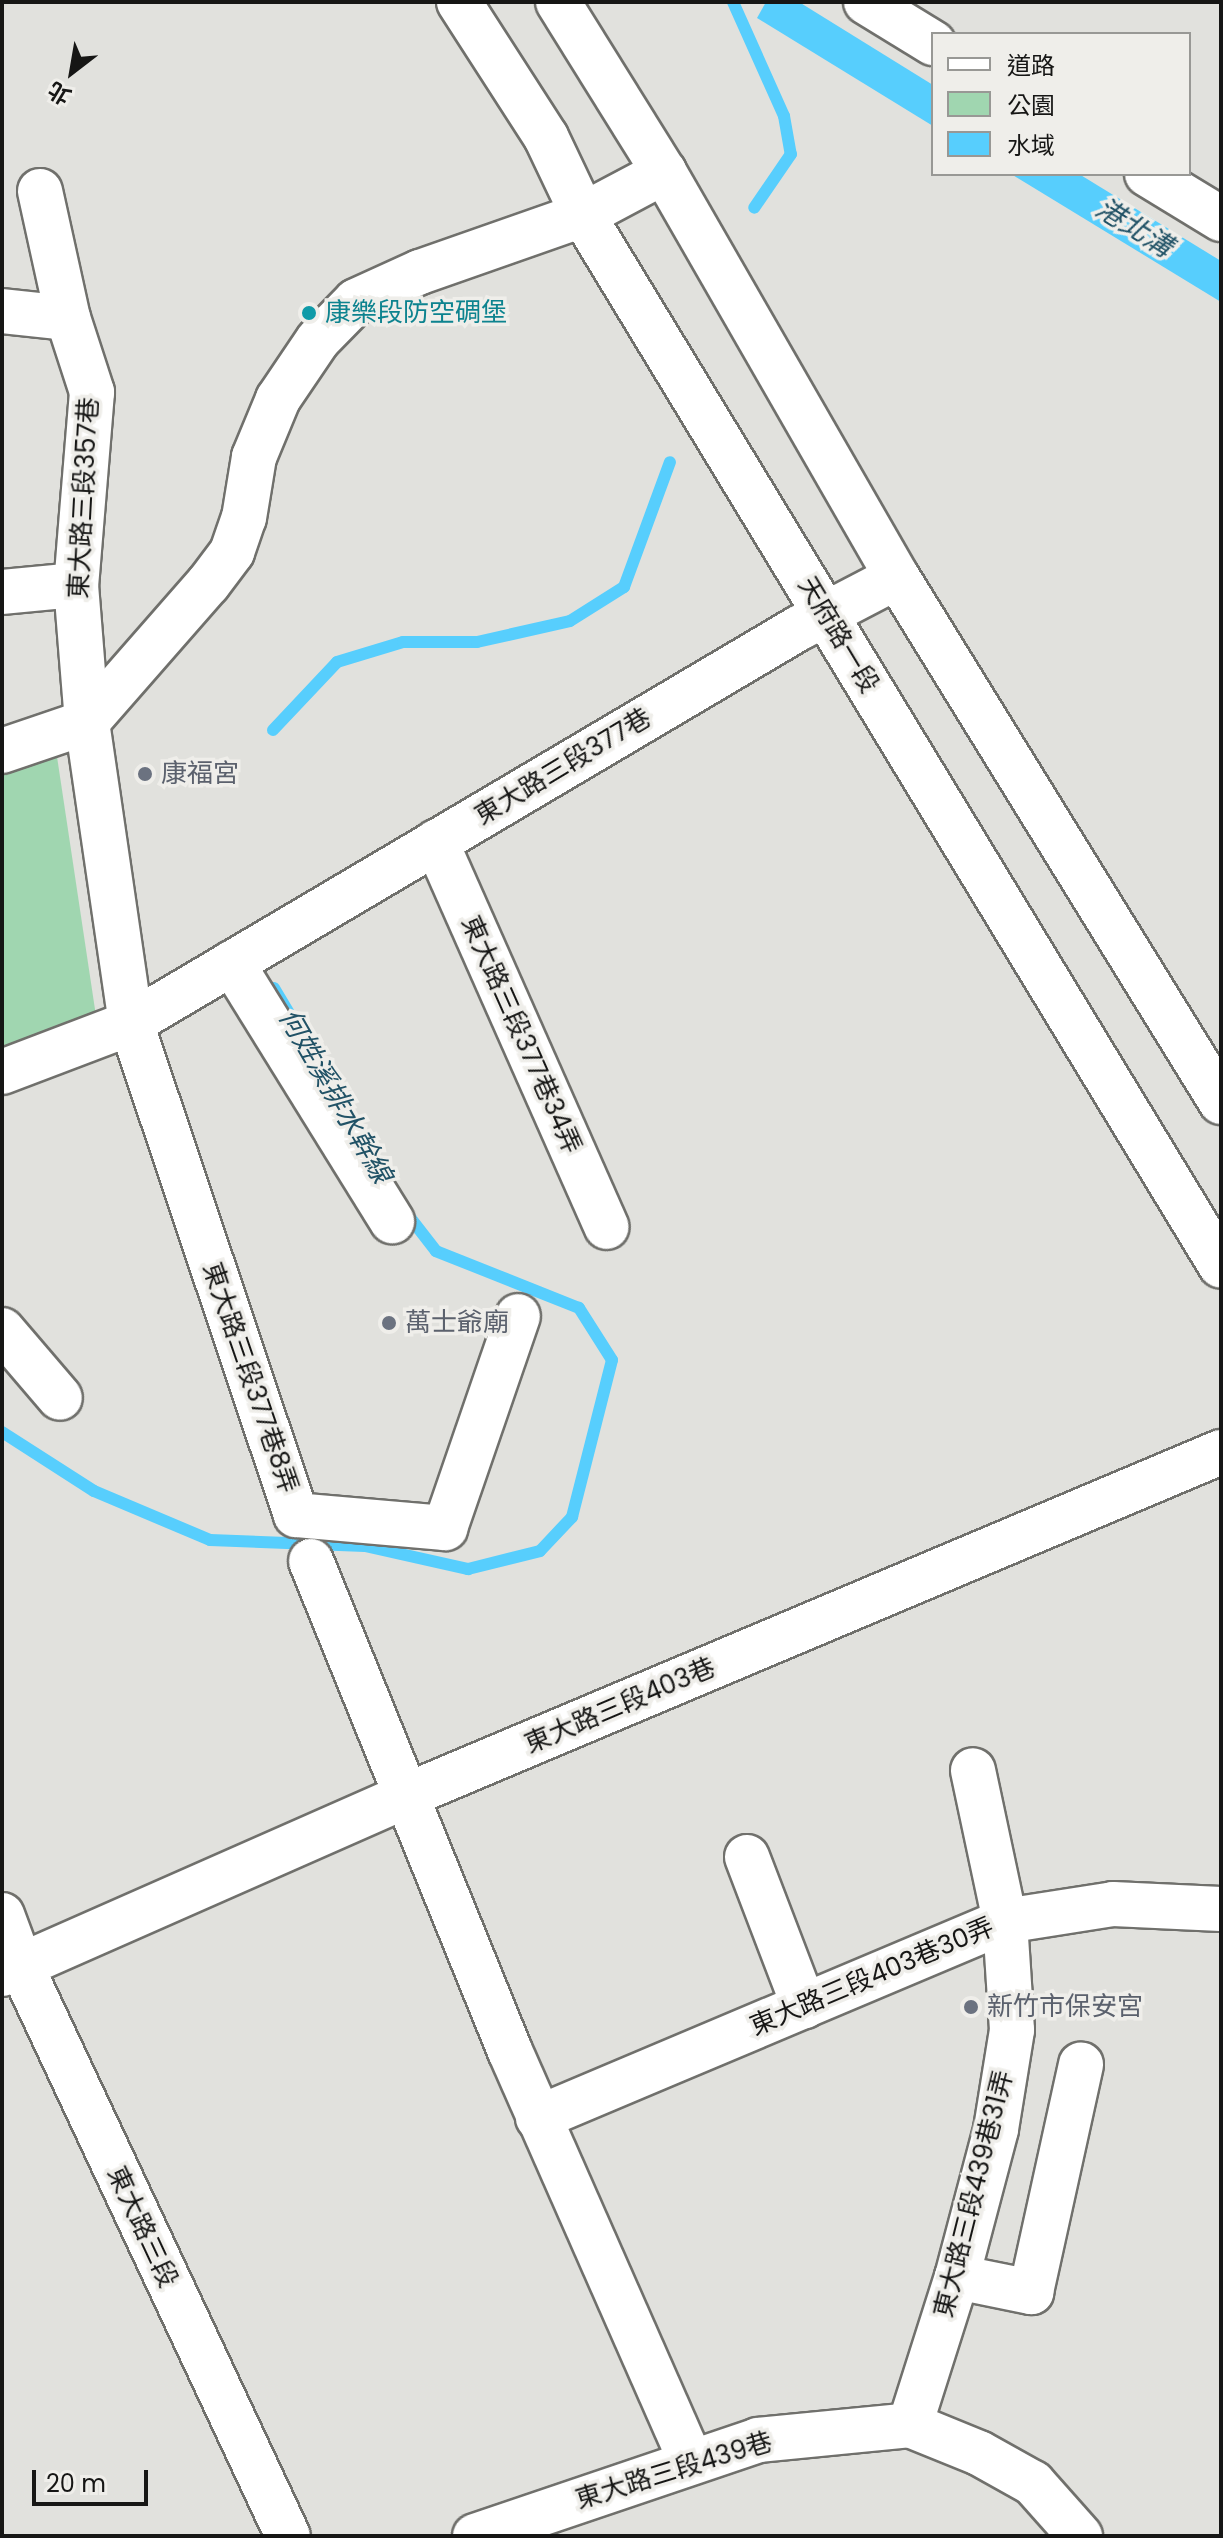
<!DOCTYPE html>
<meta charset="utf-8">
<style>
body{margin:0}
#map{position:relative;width:1223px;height:2538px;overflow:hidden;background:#e1e1dd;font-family:Poppins,"Noto Sans TC",sans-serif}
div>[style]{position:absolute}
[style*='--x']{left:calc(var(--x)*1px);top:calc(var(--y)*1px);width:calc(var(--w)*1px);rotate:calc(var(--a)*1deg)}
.green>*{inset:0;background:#a0d6b0}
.water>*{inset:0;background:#57cefd}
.stream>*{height:12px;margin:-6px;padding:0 6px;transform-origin:6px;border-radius:6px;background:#57cefd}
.roads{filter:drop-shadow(2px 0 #70706c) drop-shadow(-2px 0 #70706c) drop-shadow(0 2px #70706c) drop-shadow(0 -2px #70706c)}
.minor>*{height:44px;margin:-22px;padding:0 22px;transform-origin:22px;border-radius:22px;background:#fff}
.major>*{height:44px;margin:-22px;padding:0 22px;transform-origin:22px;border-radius:22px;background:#fff}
.dots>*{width:22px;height:22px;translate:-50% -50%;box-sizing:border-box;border:4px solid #efeeea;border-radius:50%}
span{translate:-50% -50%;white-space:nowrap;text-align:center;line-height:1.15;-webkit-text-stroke:7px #efeeea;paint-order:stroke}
.culture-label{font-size:26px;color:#0d838f}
.left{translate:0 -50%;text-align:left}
.street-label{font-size:26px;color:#161615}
.worship-label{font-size:26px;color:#5b616d}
.water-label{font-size:28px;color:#215266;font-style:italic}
.frame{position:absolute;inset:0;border:4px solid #161615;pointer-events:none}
.legend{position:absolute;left:931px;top:32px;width:260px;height:144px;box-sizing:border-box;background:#efeeea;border:2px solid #989895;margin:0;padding:10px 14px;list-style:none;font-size:24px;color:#161615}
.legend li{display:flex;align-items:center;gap:16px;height:40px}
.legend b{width:40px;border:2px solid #989895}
.north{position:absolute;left:32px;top:32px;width:80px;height:80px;-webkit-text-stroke:6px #efeeea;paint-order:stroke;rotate:211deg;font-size:22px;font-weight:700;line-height:32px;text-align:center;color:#161615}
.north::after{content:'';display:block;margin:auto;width:28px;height:36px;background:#161615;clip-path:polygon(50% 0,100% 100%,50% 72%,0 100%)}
.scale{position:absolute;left:32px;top:2470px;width:116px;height:36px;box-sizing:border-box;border:4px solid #161615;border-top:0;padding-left:10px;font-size:24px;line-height:28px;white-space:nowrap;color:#161615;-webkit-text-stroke:6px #efeeea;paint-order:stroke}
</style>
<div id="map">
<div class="green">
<i style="clip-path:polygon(56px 750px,96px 1016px,2px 1046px,2px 769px)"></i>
</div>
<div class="water">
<i style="clip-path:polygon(766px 2px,799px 2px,933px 85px,933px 126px,757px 18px)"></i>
<i style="clip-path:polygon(1011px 174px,1079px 174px,1221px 261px,1221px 302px)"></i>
</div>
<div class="stream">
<i style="--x:733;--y:2;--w:125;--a:65.9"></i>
<i style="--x:784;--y:116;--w:39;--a:80"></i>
<i style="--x:791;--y:154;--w:65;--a:124.4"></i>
<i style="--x:273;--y:730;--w:93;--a:-46.7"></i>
<i style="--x:337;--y:662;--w:69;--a:-16.9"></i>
<i style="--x:403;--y:642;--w:74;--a:0"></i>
<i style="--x:477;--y:642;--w:95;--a:-12.7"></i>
<i style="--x:570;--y:621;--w:64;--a:-32.2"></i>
<i style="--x:624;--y:587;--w:133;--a:-69.8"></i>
<i style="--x:274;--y:988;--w:152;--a:59.2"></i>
<i style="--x:2;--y:1432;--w:109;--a:32.7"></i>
<i style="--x:94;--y:1491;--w:126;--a:22.9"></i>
<i style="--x:210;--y:1540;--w:155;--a:2.2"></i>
<i style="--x:365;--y:1546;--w:106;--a:12.6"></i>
<i style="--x:468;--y:1569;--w:74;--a:-14"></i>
<i style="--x:540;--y:1551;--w:47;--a:-46.7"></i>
<i style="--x:572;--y:1517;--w:162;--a:-75.7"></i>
<i style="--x:612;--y:1360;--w:62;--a:-122.4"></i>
<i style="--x:579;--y:1308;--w:154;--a:-158.3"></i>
<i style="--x:436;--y:1251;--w:51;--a:-127.8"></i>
</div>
<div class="roads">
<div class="minor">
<i style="--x:459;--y:2;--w:161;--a:57.2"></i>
<i style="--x:546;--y:137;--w:86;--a:64.6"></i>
<i style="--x:583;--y:215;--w:1229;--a:58.74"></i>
<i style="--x:558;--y:2;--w:200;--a:58.1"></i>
<i style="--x:664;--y:172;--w:467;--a:60.1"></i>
<i style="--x:897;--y:577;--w:617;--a:58.32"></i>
<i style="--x:866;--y:2;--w:79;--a:31.5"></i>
<i style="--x:1147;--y:174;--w:87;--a:31.3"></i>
<i style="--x:40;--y:191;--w:130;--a:77.6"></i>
<i style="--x:68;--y:318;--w:78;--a:72"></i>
<i style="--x:92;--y:392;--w:194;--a:94.7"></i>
<i style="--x:76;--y:585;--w:137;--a:85.4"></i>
<i style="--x:87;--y:722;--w:304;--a:81.7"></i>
<i style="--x:131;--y:1023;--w:519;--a:71.46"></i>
<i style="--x:296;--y:1515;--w:150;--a:5"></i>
<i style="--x:445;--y:1528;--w:224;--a:-71"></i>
<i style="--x:2;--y:311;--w:66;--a:6.1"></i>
<i style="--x:2;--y:592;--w:74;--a:-5.4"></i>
<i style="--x:2;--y:751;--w:90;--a:-18.8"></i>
<i style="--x:87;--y:722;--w:184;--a:-48.8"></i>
<i style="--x:208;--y:584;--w:40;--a:-53"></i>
<i style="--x:232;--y:552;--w:36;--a:-71"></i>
<i style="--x:244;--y:518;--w:62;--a:-80.7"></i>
<i style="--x:254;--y:457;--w:63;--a:-67.5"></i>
<i style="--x:278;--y:399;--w:71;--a:-55.9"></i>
<i style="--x:318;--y:340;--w:54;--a:-45.7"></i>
<i style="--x:356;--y:301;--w:70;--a:-24.4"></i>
<i style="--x:420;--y:272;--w:173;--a:-19.3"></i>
<i style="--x:583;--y:215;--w:92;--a:-28"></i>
<i style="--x:436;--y:842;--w:421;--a:66.1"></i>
<i style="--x:232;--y:963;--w:304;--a:58.2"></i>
<i style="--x:2;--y:1072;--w:138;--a:-20.8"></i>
<i style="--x:131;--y:1023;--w:776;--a:-30.6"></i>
<i style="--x:799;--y:628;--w:110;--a:-27.5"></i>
<i style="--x:2;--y:1330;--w:89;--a:49.5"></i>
<i style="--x:311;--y:1561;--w:529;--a:67.9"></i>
<i style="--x:510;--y:2051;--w:448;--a:66.2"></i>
<i style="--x:747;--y:1857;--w:160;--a:69.1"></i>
<i style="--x:2;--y:1974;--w:438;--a:-23.8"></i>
<i style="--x:403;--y:1797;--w:888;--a:-22.87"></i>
<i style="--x:538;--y:2118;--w:507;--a:-22.87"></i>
<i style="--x:1005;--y:1921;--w:109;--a:-8.9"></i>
<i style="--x:1113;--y:1904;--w:108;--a:2.7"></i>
<i style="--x:957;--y:2277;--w:76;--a:11.5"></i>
<i style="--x:1031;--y:2292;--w:233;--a:-77.6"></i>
<i style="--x:910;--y:2425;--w:155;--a:-72.4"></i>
<i style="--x:957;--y:2277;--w:153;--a:-75.2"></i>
<i style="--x:996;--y:2129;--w:100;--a:-80.8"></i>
<i style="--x:1012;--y:2030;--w:109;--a:-93.7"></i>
<i style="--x:1005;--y:1921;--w:154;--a:-102"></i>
<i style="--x:475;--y:2536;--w:299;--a:-18.7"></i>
<i style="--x:758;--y:2440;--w:153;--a:-5.6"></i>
<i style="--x:910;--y:2425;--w:74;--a:22.1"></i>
<i style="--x:979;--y:2453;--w:62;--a:29.1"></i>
<i style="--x:1033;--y:2483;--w:71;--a:48.4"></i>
</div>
<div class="major">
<i style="--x:2;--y:1915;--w:54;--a:69.6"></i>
<i style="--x:21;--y:1966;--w:629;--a:64.9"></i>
</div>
</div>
<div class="dots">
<i style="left:309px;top:313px;background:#0f9aa8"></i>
<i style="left:145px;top:774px;background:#6b7280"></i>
<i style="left:389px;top:1323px;background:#6b7280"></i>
<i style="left:971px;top:2007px;background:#6b7280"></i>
</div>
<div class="culture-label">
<span class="left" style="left:325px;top:313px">康樂段防空碉堡</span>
</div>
<div class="street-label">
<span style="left:84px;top:498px;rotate:-87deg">東大路三段357巷</span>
<span style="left:838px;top:635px;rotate:59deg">天府路一段</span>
<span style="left:563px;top:767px;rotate:-31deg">東大路三段377巷</span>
<span style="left:521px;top:1035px;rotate:66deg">東大路三段377巷34弄</span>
<span style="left:250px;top:1378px;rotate:71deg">東大路三段377巷8弄</span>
<span style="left:620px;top:1706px;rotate:-23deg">東大路三段403巷</span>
<span style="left:872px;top:1977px;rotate:-23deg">東大路三段403巷30弄</span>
<span style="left:974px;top:2194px;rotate:-76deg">東大路三段439巷31弄</span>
<span style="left:142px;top:2227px;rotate:65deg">東大路三段</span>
<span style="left:674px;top:2471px;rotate:-17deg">東大路三段439巷</span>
</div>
<div class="worship-label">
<span class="left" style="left:161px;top:774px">康福宮</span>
<span class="left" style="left:405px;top:1323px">萬士爺廟</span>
<span class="left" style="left:987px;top:2007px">新竹市保安宮</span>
</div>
<div class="water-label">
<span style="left:1134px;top:228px;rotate:32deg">港北溝</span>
<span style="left:335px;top:1096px;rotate:60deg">何姓溪排水幹線</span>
</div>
<div class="frame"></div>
<ul class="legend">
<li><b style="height:10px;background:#fff"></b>道路</li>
<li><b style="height:22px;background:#a0d6b0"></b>公園</li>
<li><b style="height:22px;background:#57cefd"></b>水域</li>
</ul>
<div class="north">北</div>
<div class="scale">20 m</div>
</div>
